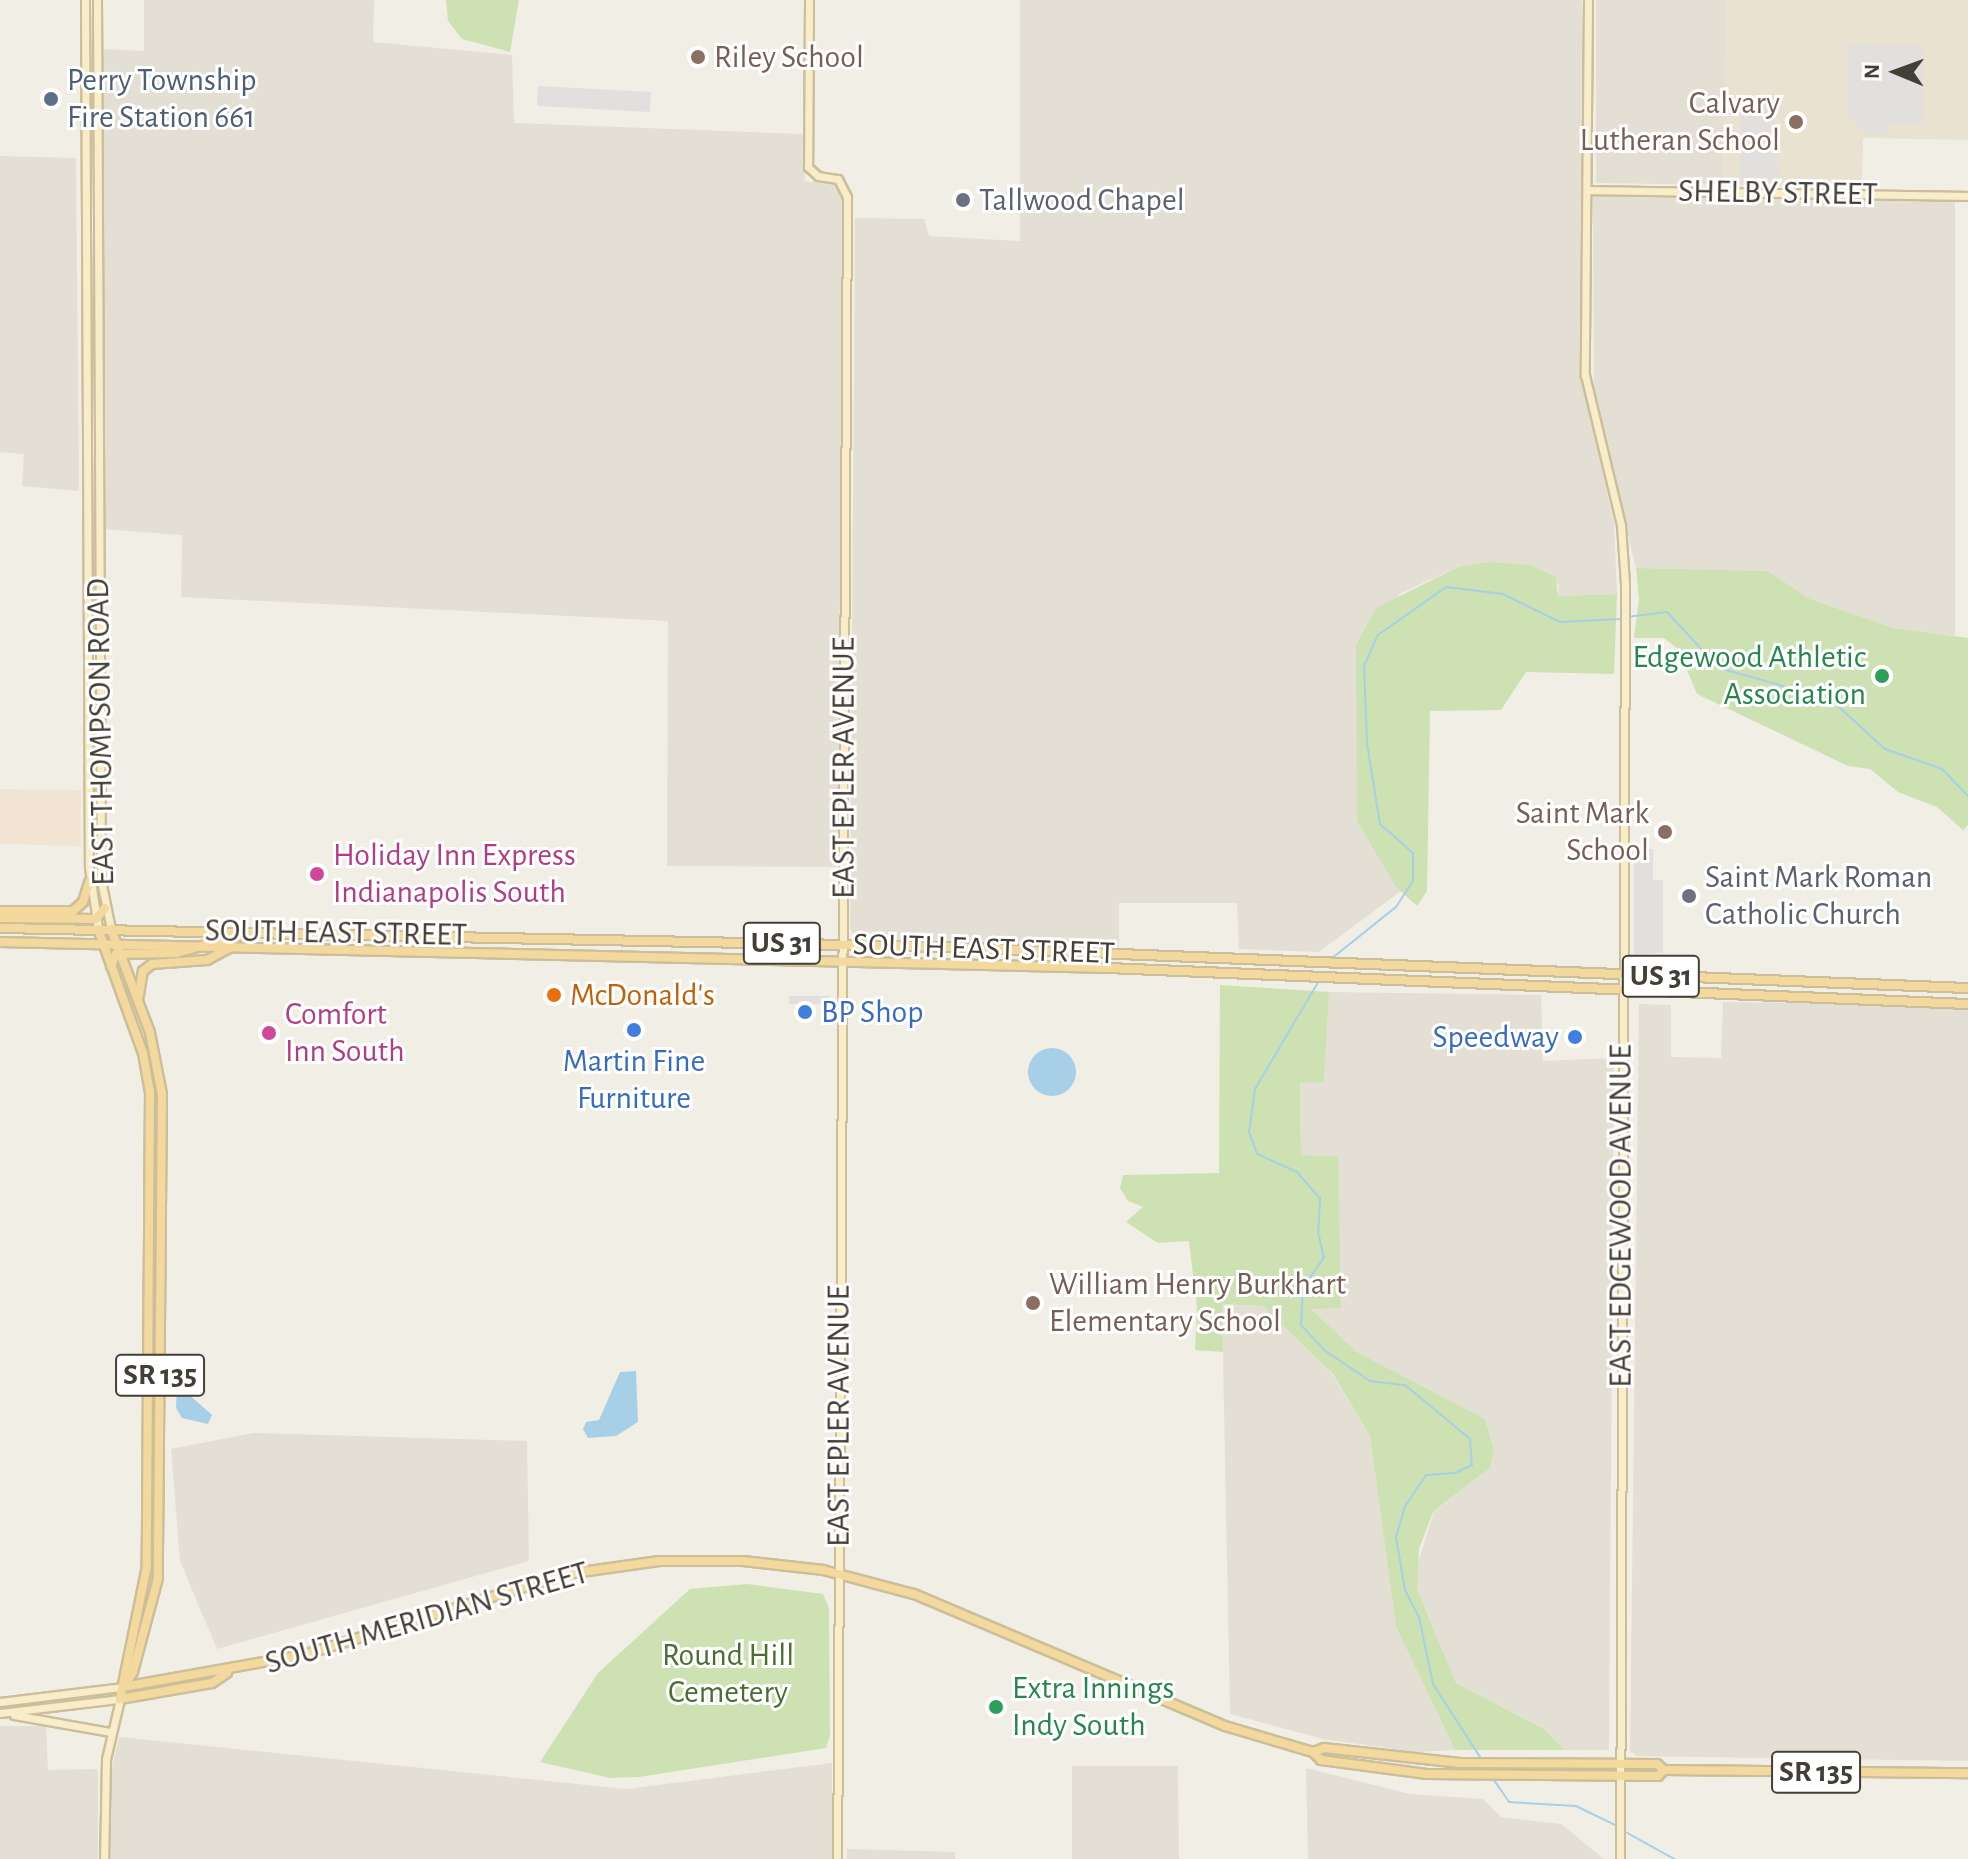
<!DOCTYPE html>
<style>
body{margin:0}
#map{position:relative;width:1968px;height:1859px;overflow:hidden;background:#f1eee6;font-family:"Alegreya Sans",sans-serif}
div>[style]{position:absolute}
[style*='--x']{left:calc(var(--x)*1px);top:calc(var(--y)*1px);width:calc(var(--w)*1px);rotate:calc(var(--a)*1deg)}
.residential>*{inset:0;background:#e4dfd5}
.commercial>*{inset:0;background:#f1e4d3}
.education>*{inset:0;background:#e9e2d1}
.green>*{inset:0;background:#cde1b3}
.parking>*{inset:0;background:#e2e0de}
.water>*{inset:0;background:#a8cfe8}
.round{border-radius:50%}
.stream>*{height:2px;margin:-1px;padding:0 1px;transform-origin:1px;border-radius:1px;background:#a8cfe8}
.roads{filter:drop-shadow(2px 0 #ccbe9a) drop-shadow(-2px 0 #ccbe9a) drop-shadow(0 2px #ccbe9a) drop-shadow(0 -2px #ccbe9a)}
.secondary>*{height:7px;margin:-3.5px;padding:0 3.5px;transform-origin:3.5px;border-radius:3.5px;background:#f8ecc9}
.primary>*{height:8px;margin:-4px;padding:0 4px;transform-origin:4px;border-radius:4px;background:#f3d99d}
.dots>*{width:22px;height:22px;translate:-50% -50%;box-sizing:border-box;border:4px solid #fff;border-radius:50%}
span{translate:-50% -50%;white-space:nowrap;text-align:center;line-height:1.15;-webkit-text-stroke:6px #fff;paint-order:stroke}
.shield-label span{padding:2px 6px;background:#fff;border:2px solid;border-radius:6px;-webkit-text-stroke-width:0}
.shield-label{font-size:30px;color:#433e36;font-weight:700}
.education-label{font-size:32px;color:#785e54}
.left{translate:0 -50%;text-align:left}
.right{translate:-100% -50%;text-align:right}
.service-label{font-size:32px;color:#4e5e75}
.street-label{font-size:32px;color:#433e36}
.worship-label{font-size:32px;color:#5b616d}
.leisure-label{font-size:32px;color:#27864d}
.hotel-label{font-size:32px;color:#b23c85}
.food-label{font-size:32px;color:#c56008}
.shop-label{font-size:32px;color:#366cbe}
.park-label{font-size:32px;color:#496e30}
.north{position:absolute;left:1856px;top:32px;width:80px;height:80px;-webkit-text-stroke:6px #fff;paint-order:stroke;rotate:271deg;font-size:22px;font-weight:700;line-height:32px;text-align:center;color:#433e36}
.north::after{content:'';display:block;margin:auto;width:28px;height:36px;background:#433e36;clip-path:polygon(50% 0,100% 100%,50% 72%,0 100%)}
</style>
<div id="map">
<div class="residential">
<i style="clip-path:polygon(144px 0,374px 0,373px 42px,512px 55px,514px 123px,803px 134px,805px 181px,836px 184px,843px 190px,838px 867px,667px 866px,668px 621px,181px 597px,182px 535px,104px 529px,101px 49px,144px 51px)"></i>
<i style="clip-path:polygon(1020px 0,1582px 0,1581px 379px,1614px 523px,1617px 594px,1558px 596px,1559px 585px,1489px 562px,1458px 567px,1399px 594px,1396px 887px,1401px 891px,1319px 952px,1239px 949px,1237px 903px,1119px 903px,1119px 948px,857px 938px,850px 929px,855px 218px,924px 219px,929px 236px,1020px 241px)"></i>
<i style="clip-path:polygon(1596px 0,1727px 0,1723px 185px,1596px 183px)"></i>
<i style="clip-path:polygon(0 156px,76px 158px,79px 491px,22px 486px,24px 454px,0 452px)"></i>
<i style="clip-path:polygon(1593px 196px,1955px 202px,1955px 636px,1894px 628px,1810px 599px,1768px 571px,1636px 568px,1594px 398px)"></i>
<i style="clip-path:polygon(1329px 992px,1541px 995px,1543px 1061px,1614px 1058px,1609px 1750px,1564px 1750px,1542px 1727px,1456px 1683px,1417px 1589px,1417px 1566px,1434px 1512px,1490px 1468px,1494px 1450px,1485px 1419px,1357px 1352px,1310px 1308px,1337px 1156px,1301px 1155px,1300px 1082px,1324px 1082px)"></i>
<i style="clip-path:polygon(1723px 1002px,1968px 1005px,1968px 1761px,1636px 1756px,1630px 1751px,1639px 1004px,1671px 1005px,1671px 1057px,1721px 1058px)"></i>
<i style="clip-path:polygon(1222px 1304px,1263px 1306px,1301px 1340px,1332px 1374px,1370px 1436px,1396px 1627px,1455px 1750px,1416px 1752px,1323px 1739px,1230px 1714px)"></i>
<i style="clip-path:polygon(253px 1433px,527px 1441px,529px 1561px,217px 1649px,180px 1561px,171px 1449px)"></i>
<i style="clip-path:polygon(0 1726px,46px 1726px,48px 1770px,98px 1769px,98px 1859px,0 1859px)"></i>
<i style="clip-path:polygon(119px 1737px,626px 1789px,832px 1763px,832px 1859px,110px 1859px,110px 1775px)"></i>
<i style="clip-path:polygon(1072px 1766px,1178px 1766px,1179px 1859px,1072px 1859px)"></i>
<i style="clip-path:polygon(1306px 1768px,1410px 1794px,1483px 1799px,1501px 1817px,1561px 1824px,1604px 1859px,1308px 1859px)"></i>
<i style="clip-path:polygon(847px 1849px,955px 1852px,955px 1859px,847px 1859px)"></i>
</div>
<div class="commercial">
<i style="clip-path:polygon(0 789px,81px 790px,81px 846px,0 844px)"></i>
</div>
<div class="education">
<i style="clip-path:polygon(1727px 0,1968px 0,1968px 140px,1863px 138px,1862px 188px,1723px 185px)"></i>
</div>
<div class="green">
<i style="clip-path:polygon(446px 0,519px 0,510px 52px,462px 39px,448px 21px)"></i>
<i style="clip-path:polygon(1489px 562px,1530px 565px,1556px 577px,1558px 596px,1617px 594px,1614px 674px,1526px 672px,1501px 710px,1430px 711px,1427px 891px,1417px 906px,1396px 887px,1357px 821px,1356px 645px,1376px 608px,1458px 567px)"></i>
<i style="clip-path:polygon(1636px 568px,1768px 571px,1810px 599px,1894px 628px,1968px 638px,1968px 825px,1963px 830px,1937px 807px,1898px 792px,1870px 769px,1848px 766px,1697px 694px,1678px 649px,1664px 638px,1634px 638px,1639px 599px)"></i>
<i style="clip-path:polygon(1220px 985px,1329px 992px,1324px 1082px,1300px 1083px,1301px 1155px,1338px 1156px,1341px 1308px,1311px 1309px,1357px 1352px,1485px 1419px,1494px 1450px,1490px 1468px,1433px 1512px,1419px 1549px,1417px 1589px,1456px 1683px,1543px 1728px,1564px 1750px,1455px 1750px,1396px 1627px,1370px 1436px,1333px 1374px,1263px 1306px,1222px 1304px,1223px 1352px,1195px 1350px,1197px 1308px,1189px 1241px,1158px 1243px,1126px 1222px,1143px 1207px,1128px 1201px,1120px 1188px,1123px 1175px,1219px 1173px)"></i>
<i style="clip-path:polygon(747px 1584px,823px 1594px,829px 1608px,830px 1735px,826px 1748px,639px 1777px,610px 1778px,540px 1762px,598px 1673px,690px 1589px)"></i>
</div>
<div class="parking">
<i style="clip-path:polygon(1849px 45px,1923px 46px,1922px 125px,1888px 125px,1887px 135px,1868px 135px,1848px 114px)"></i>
<i style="clip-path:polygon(538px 86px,651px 92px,650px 112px,537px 106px)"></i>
<i style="clip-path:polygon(1740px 97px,1759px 97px,1775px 106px,1774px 151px,1781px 179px,1741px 183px)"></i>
<i style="clip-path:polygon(1634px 849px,1653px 849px,1653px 880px,1663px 880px,1663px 953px,1634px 954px)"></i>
<i style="clip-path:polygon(789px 996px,830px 996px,827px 1004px,789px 1004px)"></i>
</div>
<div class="water">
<i class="round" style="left:1028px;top:1048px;width:48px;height:48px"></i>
<i style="clip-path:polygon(636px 1371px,638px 1422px,616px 1436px,588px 1438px,583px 1429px,586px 1422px,599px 1420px,620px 1372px)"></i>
<i style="clip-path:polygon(177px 1384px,212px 1415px,208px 1424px,182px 1418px,176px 1408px)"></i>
</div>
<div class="stream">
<i style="--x:1627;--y:617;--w:40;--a:-7.1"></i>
<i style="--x:1667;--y:612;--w:76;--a:47.1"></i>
<i style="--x:1719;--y:668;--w:115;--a:15.6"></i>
<i style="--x:1830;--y:699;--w:74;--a:42.3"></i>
<i style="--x:1885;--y:749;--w:60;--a:19.3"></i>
<i style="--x:1942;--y:769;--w:37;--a:46"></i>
<i style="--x:1331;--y:959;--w:83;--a:-38.7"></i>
<i style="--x:1396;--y:907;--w:31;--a:-57"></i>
<i style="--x:1413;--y:881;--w:28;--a:-90"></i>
<i style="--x:1413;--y:853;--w:44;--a:-138.7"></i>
<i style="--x:1380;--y:824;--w:81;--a:-99.2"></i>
<i style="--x:1367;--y:744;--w:78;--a:-92.2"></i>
<i style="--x:1364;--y:666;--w:34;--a:-66"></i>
<i style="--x:1378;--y:635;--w:83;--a:-35.2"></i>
<i style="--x:1446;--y:587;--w:57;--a:7"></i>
<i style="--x:1503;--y:594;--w:64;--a:26.2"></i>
<i style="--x:1560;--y:622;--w:61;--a:-2.8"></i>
<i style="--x:1320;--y:979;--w:128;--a:120.6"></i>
<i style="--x:1255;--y:1089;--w:43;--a:97.9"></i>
<i style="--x:1249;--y:1132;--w:23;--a:70"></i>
<i style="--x:1257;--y:1154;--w:44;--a:24.2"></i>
<i style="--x:1297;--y:1172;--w:35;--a:49"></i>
<i style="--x:1320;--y:1198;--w:34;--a:93"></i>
<i style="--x:1318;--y:1232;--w:26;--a:77"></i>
<i style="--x:1324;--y:1257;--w:37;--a:124"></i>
<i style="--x:1303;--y:1288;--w:37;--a:93"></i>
<i style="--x:1301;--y:1325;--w:34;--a:47"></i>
<i style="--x:1324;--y:1350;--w:55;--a:34"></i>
<i style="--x:1370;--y:1381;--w:35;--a:7"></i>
<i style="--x:1405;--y:1385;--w:85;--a:39.7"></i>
<i style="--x:1470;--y:1439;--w:26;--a:86"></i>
<i style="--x:1472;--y:1465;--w:19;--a:155"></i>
<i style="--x:1455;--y:1473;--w:29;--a:176"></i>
<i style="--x:1426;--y:1475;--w:37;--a:124"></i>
<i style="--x:1405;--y:1506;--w:32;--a:106"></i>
<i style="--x:1396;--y:1537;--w:54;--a:80.4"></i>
<i style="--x:1405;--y:1590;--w:30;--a:63"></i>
<i style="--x:1419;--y:1617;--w:68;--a:78.2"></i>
<i style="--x:1433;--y:1684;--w:90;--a:57.2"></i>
<i style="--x:1491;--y:1776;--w:32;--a:55"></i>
<i style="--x:1509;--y:1802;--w:67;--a:3.4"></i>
<i style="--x:1576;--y:1806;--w:46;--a:26"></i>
<i style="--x:1622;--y:1830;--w:60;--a:29.1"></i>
</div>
<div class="roads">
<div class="secondary">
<i style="--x:85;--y:0;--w:867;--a:89.74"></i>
<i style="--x:89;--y:867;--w:63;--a:81.7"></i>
<i style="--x:97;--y:0;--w:880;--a:89.74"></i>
<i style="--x:101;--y:880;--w:50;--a:78.5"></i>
<i style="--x:809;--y:0;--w:167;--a:90.3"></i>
<i style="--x:808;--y:167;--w:13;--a:42"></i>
<i style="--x:818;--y:176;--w:20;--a:9"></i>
<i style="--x:838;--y:179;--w:20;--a:63"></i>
<i style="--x:847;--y:197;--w:1662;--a:90.34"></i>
<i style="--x:1588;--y:0;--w:375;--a:90.5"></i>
<i style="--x:1585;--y:375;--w:154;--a:76.5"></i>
<i style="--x:1621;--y:525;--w:59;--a:86.1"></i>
<i style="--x:1625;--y:584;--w:1275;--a:90.22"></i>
<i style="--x:1588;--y:190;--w:380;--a:0.9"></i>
<i style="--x:0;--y:1702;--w:124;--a:-7"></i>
<i style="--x:0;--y:1713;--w:121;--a:-6.7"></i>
<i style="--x:120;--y:1699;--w:62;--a:103.1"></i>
<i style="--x:106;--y:1759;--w:100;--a:91.1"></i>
<i style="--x:14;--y:1715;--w:97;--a:10"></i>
</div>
<div class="primary">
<i style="--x:0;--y:911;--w:73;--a:0"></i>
<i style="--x:73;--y:911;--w:13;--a:-42"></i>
<i style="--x:83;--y:902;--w:21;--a:-73"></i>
<i style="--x:0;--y:918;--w:96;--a:0.6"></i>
<i style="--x:96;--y:919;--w:14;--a:-51"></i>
<i style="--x:0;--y:928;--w:945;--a:1.15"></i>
<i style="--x:945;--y:947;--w:1024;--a:2.3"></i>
<i style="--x:98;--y:929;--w:132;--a:70.1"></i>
<i style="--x:143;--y:1053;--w:39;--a:80"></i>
<i style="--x:150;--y:1091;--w:475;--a:90.4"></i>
<i style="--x:147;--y:1566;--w:136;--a:101.5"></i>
<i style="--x:120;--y:1699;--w:93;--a:-9.9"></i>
<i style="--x:212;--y:1683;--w:18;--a:-34"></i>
<i style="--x:111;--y:929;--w:111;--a:69.4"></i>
<i style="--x:150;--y:1033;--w:62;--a:78.9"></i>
<i style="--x:162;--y:1094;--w:484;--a:90.5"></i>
<i style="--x:158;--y:1578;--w:97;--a:104.9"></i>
<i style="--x:133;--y:1672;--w:18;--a:124"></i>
<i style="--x:0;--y:942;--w:1108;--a:1.34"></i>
<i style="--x:1108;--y:968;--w:861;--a:2.4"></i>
<i style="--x:111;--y:966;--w:13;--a:-67"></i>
<i style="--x:116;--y:954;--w:60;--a:-1"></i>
<i style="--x:176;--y:953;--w:64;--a:-15.3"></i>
<i style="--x:139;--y:995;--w:24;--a:-81"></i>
<i style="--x:143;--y:971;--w:11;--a:-38"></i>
<i style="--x:152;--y:964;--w:55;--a:-4.2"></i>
<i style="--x:207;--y:960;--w:27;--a:-28"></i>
<i style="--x:123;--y:1687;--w:183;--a:-10.1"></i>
<i style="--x:303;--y:1655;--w:276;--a:-17.1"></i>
<i style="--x:567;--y:1574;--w:93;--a:-8"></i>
<i style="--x:659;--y:1561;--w:84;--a:0"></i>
<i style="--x:743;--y:1561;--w:81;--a:6.4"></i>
<i style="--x:823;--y:1570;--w:94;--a:14.8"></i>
<i style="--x:914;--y:1594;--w:338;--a:23"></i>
<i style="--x:1225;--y:1726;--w:92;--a:16.5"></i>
<i style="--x:1313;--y:1752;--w:11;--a:45"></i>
<i style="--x:1321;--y:1760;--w:107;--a:7.5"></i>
<i style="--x:1427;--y:1774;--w:231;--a:0.5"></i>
<i style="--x:1658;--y:1776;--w:8;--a:-45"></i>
<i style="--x:1313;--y:1752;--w:12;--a:-20"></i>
<i style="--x:1324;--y:1748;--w:137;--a:6.3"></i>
<i style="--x:1460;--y:1763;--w:197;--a:0.3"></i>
<i style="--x:1657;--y:1764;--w:9;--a:41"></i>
<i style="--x:1664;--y:1770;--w:304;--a:0.6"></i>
</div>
</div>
<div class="dots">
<i style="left:698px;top:57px;background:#8d6e63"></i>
<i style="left:51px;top:99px;background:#5c6f8a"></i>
<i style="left:1796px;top:122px;background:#8d6e63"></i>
<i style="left:963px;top:200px;background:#6b7280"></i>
<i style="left:1882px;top:676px;background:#2e9e5b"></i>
<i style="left:1665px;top:832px;background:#8d6e63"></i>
<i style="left:317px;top:874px;background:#d1479c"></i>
<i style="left:1689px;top:896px;background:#6b7280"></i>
<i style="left:554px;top:995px;background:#e8710a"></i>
<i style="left:805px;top:1012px;background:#3f7fe0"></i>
<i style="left:634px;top:1030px;background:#3f7fe0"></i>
<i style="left:269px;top:1033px;background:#d1479c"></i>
<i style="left:1575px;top:1037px;background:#3f7fe0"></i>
<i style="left:1033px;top:1303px;background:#8d6e63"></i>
<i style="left:996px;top:1707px;background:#2e9e5b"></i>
</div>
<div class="shield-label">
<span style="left:782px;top:943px">US 31</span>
<span style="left:1661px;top:976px">US 31</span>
<span style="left:160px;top:1375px">SR 135</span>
<span style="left:1816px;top:1772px">SR 135</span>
</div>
<div class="education-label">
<span class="left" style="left:714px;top:57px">Riley School</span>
<span class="right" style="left:1780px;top:122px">Calvary<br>Lutheran School</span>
<span class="right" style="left:1649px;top:832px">Saint Mark<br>School</span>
<span class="left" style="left:1049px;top:1303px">William Henry Burkhart<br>Elementary School</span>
</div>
<div class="service-label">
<span class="left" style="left:67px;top:99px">Perry Township<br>Fire Station 661</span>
</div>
<div class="street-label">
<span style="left:1778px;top:193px;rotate:1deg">SHELBY STREET</span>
<span style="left:101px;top:732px;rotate:-91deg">EAST THOMPSON ROAD</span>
<span style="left:844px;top:768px;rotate:-90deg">EAST EPLER AVENUE</span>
<span style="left:336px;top:933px;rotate:1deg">SOUTH EAST STREET</span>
<span style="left:984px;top:949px;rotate:2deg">SOUTH EAST STREET</span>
<span style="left:1621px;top:1216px;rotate:-90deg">EAST EDGEWOOD AVENUE</span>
<span style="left:839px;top:1416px;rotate:-90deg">EAST EPLER AVENUE</span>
<span style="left:427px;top:1618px;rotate:-16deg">SOUTH MERIDIAN STREET</span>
</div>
<div class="worship-label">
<span class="left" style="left:979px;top:200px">Tallwood Chapel</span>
<span class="left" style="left:1705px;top:896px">Saint Mark Roman<br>Catholic Church</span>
</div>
<div class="leisure-label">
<span class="right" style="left:1866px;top:676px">Edgewood Athletic<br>Association</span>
<span class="left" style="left:1012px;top:1707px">Extra Innings<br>Indy South</span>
</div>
<div class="hotel-label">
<span class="left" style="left:333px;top:874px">Holiday Inn Express<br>Indianapolis South</span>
<span class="left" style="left:285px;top:1033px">Comfort<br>Inn South</span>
</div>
<div class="food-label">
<span class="left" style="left:570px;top:995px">McDonald's</span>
</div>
<div class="shop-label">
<span class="left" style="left:821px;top:1012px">BP Shop</span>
<span class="right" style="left:1559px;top:1037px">Speedway</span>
<span style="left:634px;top:1080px">Martin Fine<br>Furniture</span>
</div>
<div class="park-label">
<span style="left:728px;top:1674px">Round Hill<br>Cemetery</span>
</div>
<div class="north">N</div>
</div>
